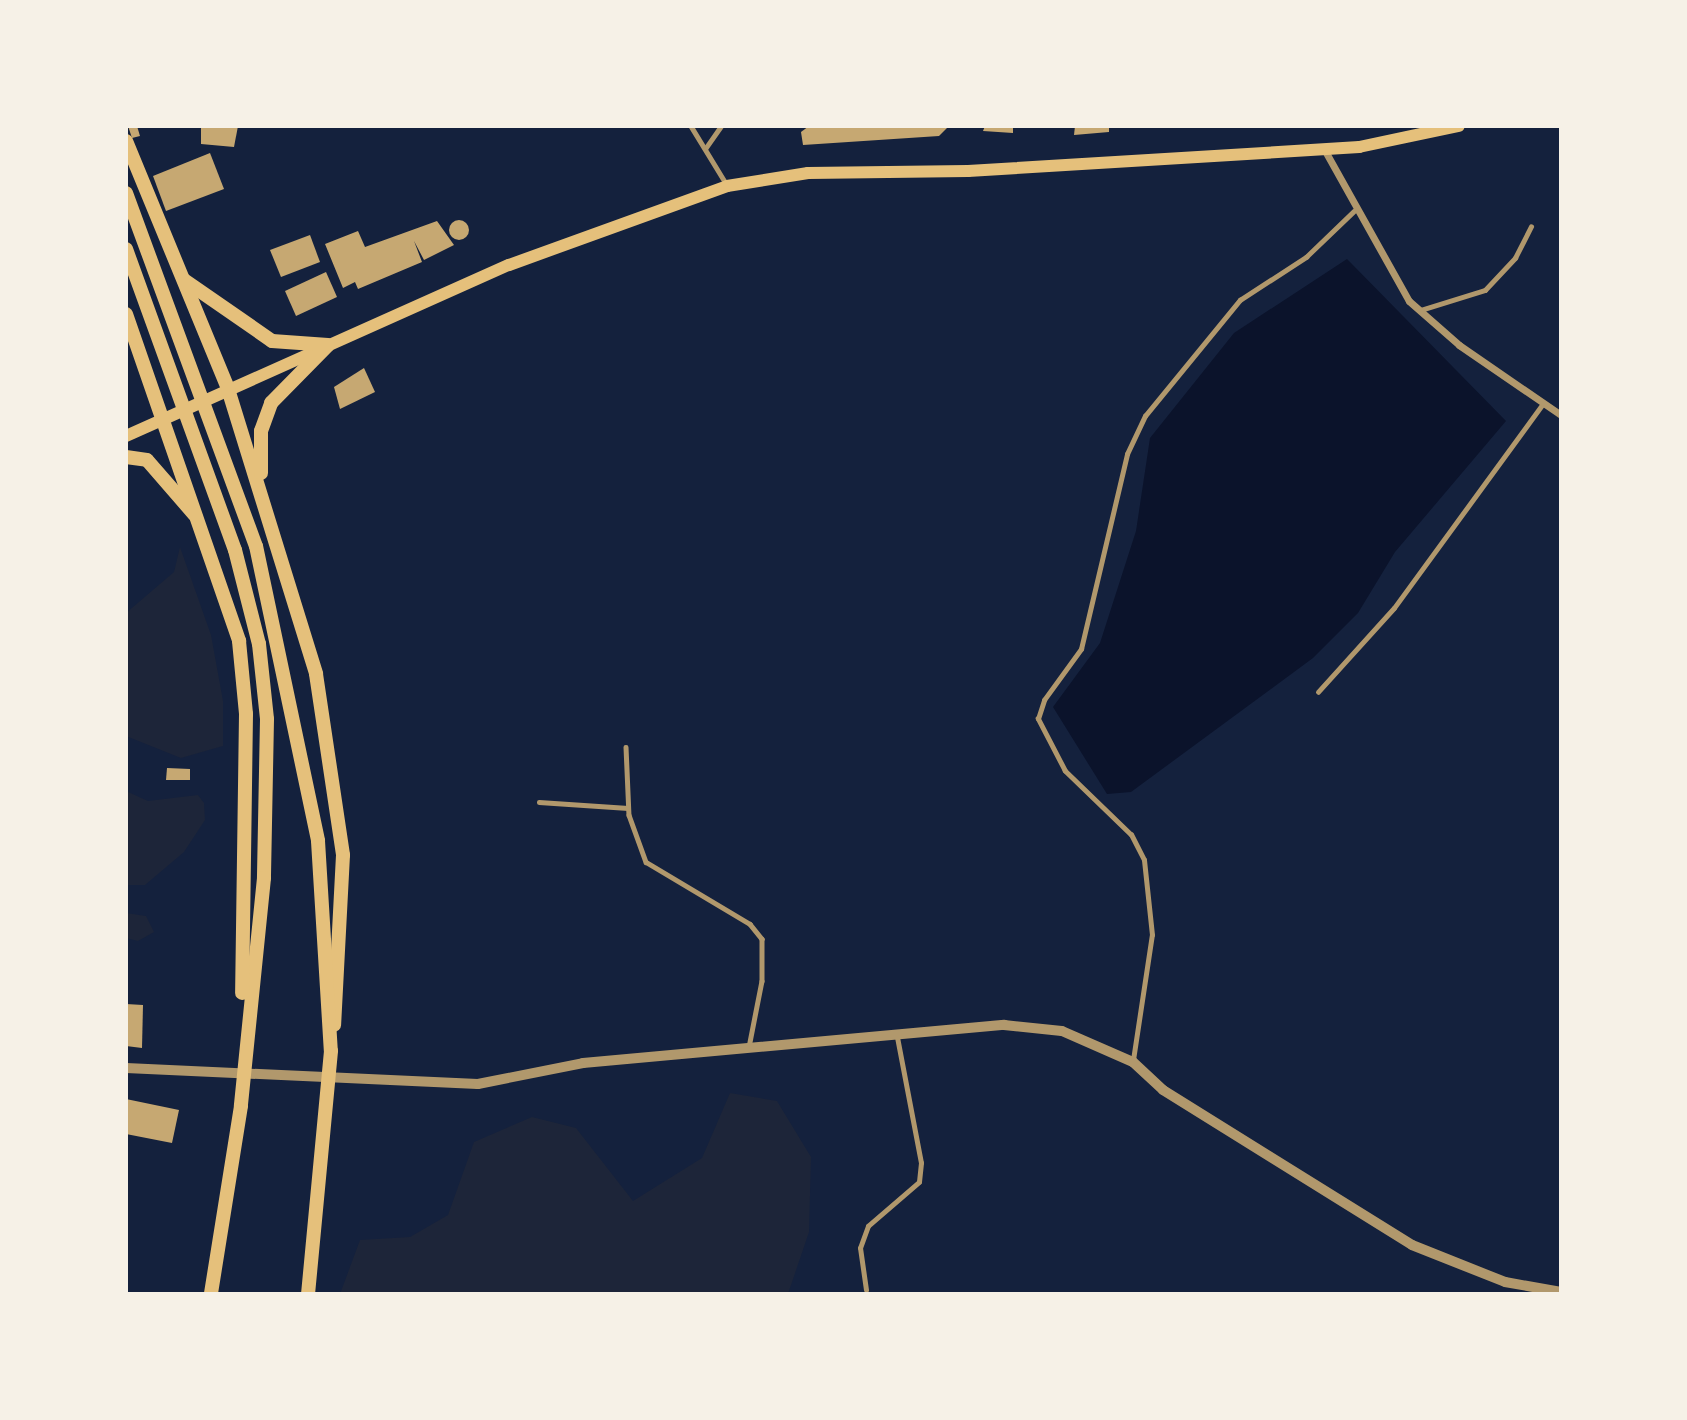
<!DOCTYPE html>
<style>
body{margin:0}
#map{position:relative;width:1687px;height:1420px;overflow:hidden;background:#14213d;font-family:"Titillium Web",sans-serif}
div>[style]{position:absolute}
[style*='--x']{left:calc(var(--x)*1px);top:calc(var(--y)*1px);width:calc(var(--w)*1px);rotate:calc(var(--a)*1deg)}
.green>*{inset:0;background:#1d2539}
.water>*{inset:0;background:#0b132b}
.building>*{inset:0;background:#c6a872}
.round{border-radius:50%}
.service>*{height:4.5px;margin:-2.25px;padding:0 2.25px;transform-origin:2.25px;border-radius:2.25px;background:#b1986c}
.minor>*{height:7px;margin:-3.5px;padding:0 3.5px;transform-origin:3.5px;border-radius:3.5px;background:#b1986c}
.tertiary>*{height:10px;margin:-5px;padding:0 5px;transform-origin:5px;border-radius:5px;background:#b1986c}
.secondary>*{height:12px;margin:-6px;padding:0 6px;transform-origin:6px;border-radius:6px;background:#e5c07b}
.trunk>*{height:14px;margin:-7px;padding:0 7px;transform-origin:7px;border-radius:7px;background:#e5c07b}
span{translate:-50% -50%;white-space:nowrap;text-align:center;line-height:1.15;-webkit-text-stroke:5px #f6f1e7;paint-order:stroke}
.frame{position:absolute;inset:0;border:128px solid #f6f1e7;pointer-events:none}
</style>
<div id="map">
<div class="green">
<i style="clip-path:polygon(180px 547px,211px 635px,223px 701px,223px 746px,181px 758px,126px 736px,126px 613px,174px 572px)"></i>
<i style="clip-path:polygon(126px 791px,148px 801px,198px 795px,204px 803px,205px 820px,184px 852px,145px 885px,126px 885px)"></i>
<i style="clip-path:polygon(126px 913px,146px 916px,154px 932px,138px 941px,126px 938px)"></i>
<i style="clip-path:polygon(730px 1093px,777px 1101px,811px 1157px,809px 1232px,788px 1294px,340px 1294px,360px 1240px,410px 1237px,448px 1215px,474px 1142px,532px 1117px,576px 1128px,633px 1201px,702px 1158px)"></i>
</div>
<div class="water">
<i style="clip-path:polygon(1347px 259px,1506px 421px,1395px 552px,1358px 613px,1313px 658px,1131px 792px,1107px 794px,1053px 707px,1100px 643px,1136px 531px,1150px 438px,1234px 333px)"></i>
</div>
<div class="building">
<i style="clip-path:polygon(128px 126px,137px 126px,140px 136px,132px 138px)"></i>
<i style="clip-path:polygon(201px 126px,238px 126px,234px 147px,201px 144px)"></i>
<i style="clip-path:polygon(809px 126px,949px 126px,939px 136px,803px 145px,801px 132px)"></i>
<i style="clip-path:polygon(985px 126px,1013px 126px,1013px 133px,983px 131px)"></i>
<i style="clip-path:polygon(1075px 126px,1109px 126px,1109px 132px,1074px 135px)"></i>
<i style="clip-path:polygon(210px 153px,224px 189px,166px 211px,153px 176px)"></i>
<i class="round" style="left:449px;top:220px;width:20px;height:20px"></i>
<i style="clip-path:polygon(437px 221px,454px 245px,424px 260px,414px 241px,422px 262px,358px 289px,355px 282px,343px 288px,325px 244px,358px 231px,365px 247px)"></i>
<i style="clip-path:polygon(310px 235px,320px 262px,281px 277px,270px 250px)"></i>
<i style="clip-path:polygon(326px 272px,337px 297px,296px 316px,285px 291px)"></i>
<i style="clip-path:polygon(364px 368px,375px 392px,340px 409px,334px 387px)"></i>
<i style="clip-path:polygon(167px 768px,190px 769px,190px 780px,166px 780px)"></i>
<i style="clip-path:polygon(126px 1004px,143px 1005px,142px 1048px,126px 1046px)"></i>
<i style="clip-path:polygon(126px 1099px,179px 1110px,172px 1143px,126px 1134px)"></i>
</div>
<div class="service">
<i style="--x:691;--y:126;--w:69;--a:58.6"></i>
<i style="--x:705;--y:149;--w:28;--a:-55"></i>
<i style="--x:1421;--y:310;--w:67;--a:-17.4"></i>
<i style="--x:1485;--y:290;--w:44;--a:-46.8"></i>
<i style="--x:1515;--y:258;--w:35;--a:-63"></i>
<i style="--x:1318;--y:692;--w:113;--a:-47.9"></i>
<i style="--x:1394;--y:608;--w:253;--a:-53.9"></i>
<i style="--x:626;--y:747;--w:68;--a:87.5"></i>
<i style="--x:629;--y:815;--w:50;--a:70.1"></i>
<i style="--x:646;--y:862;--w:121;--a:30.8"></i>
<i style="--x:750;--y:924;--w:19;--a:51"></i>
<i style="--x:762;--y:939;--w:42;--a:90"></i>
<i style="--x:762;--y:981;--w:67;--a:101.1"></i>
<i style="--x:539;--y:802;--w:89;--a:3.9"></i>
<i style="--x:1133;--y:1060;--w:126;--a:-81.4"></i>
<i style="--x:1152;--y:935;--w:75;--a:-96.1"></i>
<i style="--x:1144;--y:860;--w:28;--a:-117"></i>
<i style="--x:1131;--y:835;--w:92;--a:-135.9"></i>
<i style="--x:1065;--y:771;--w:59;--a:-117.4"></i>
<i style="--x:1038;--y:719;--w:20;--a:-72"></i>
<i style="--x:1044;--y:700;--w:63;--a:-54"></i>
<i style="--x:1081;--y:649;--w:200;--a:-76.7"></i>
<i style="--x:1127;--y:454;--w:42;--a:-64.7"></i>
<i style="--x:1145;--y:416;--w:150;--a:-50.7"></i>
<i style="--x:1240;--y:300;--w:79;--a:-33.1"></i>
<i style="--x:1306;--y:257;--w:66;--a:-43.8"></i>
<i style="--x:866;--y:1290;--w:42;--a:-98.1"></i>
<i style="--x:860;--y:1248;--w:23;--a:-70"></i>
<i style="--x:868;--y:1226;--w:67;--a:-40.8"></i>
<i style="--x:919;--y:1182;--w:19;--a:-84"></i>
<i style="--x:921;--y:1163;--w:128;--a:-100.8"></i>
</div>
<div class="minor">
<i style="--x:1324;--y:149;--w:174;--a:60.8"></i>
<i style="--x:1409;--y:301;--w:67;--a:41.3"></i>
<i style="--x:1459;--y:345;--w:124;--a:34.5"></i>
</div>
<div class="tertiary">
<i style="--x:126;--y:1068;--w:352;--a:2.6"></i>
<i style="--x:478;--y:1084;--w:107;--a:-11.3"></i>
<i style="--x:583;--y:1063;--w:423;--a:-5.2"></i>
<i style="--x:1004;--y:1025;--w:58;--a:5.9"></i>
<i style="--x:1062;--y:1031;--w:77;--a:23.6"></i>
<i style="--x:1133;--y:1062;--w:41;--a:43"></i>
<i style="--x:1163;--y:1090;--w:293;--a:31.9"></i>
<i style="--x:1412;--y:1245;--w:100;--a:21.7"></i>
<i style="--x:1505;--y:1282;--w:57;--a:10.1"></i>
</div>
<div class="secondary">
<i style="--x:126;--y:436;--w:419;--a:-24.1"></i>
<i style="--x:509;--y:265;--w:232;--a:-19.9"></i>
<i style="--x:727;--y:186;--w:82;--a:-9.1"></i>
<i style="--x:808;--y:173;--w:160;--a:-0.7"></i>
<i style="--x:968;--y:171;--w:392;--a:-3.5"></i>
<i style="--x:1359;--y:147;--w:102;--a:-11.9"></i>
</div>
<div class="trunk">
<i style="--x:126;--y:141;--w:268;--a:67.6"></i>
<i style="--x:228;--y:389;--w:298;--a:72.8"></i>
<i style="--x:316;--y:674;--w:183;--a:81.5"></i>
<i style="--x:343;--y:855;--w:170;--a:93"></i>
<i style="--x:126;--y:193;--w:376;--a:69.8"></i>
<i style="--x:256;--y:546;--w:301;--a:78.1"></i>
<i style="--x:318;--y:841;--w:210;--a:86.5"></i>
<i style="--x:331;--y:1051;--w:244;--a:95.4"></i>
<i style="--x:126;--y:249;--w:320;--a:70.1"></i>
<i style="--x:235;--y:550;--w:97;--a:75.7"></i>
<i style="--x:259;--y:644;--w:75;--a:83.9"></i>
<i style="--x:267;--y:719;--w:159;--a:91.1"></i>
<i style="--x:264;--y:878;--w:229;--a:95.8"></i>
<i style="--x:241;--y:1106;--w:190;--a:99.1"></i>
<i style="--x:184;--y:280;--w:107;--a:34.7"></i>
<i style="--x:272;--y:341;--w:56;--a:4.1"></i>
<i style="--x:126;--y:314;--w:346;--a:70.9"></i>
<i style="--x:239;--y:641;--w:73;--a:84.5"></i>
<i style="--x:246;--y:714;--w:279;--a:90.8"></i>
<i style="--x:126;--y:457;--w:21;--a:8"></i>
<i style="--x:147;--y:460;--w:72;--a:49"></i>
<i style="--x:261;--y:473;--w:42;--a:-90"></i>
<i style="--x:261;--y:431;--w:30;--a:-70"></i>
<i style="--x:271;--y:403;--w:81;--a:-45.5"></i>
</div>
<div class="frame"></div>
</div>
